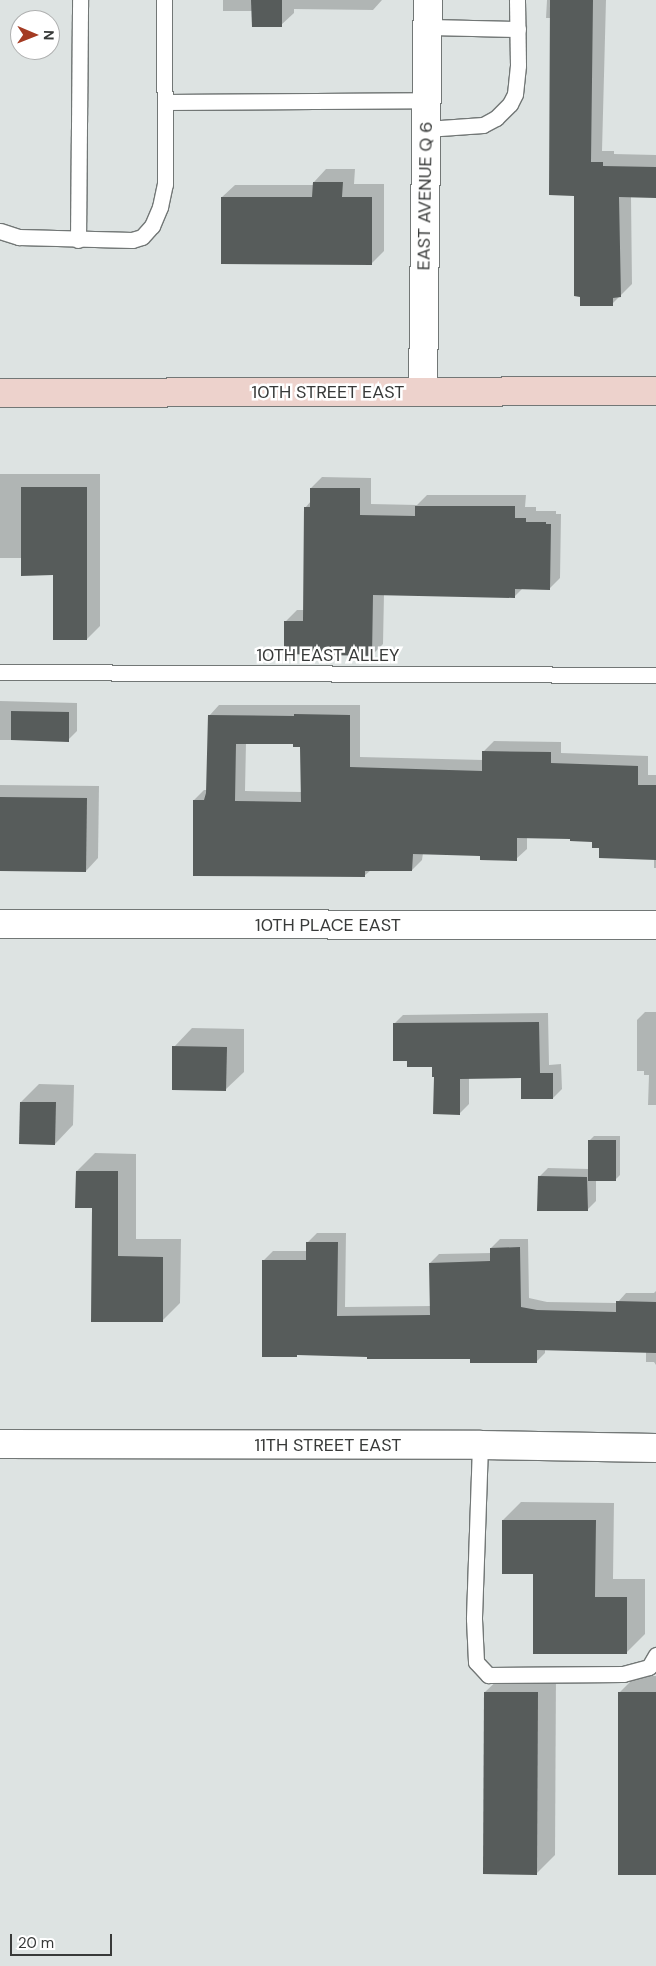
<!DOCTYPE html>
<style>
body{margin:0}
#map{position:relative;width:656px;height:1966px;overflow:hidden;background:#dde3e2;font-family:"DM Sans",sans-serif}
div>[style]{position:absolute}
[style*='--x']{left:calc(var(--x)*1px);top:calc(var(--y)*1px);width:calc(var(--w)*1px);rotate:calc(var(--a)*1deg)}
.shadow>*{inset:0;background:#0003}
.building>*{inset:0;background:#575c5b}
.roads{filter:drop-shadow(1px 0 #727776) drop-shadow(-1px 0 #727776) drop-shadow(0 1px #727776) drop-shadow(0 -1px #727776)}
.service>*{height:15px;margin:-7.5px;padding:0 7.5px;transform-origin:7.5px;border-radius:7.5px;background:#fff}
.minor>*{height:28px;margin:-14px;padding:0 14px;transform-origin:14px;border-radius:14px;background:#fff}
.secondary>*{height:28px;margin:-14px;padding:0 14px;transform-origin:14px;border-radius:14px;background:#edd2cc}
span{translate:-50% -50%;white-space:nowrap;text-align:center;line-height:1.15;-webkit-text-stroke:5px #fff;paint-order:stroke}
.street-label{font-size:18px;color:#383a39}
.north{position:absolute;left:10px;top:10px;width:50px;height:50px;box-sizing:border-box;background:#fff;border:1px solid #afb0b0;border-radius:50%;rotate:91deg;font-size:14px;font-weight:700;line-height:20px;text-align:center;color:#383a39}
.north::after{content:'';display:block;margin:auto;width:18px;height:22px;background:#a43b23;clip-path:polygon(50% 0,100% 100%,50% 72%,0 100%)}
.scale{position:absolute;left:10px;top:1934px;width:102px;height:22px;box-sizing:border-box;border:2px solid #383a39;border-top:0;padding-left:6px;font-size:15px;line-height:18px;white-space:nowrap;color:#383a39;-webkit-text-stroke:4px #fff;paint-order:stroke}
</style>
<div id="map">
<div class="shadow">
<i style="clip-path:polygon(223px 0,382px 0,373px 10px,294px 9px,294px 13px,281px 25px,253px 11px,223px 11px)"></i>
<i style="clip-path:polygon(547px 0,606px 0,602px 151px,614px 151px,614px 154px,656px 155px,656px 197px,631px 196px,632px 284px,612px 304px,575px 194px,551px 18px,546px 18px)"></i>
<i style="clip-path:polygon(326px 169px,355px 169px,354px 184px,384px 184px,384px 251px,371px 264px,222px 197px,235px 185px,314px 185px,314px 182px)"></i>
<i style="clip-path:polygon(0 474px,100px 474px,100px 626px,87px 639px,54px 574px,22px 558px,0 558px)"></i>
<i style="clip-path:polygon(322px 477px,371px 478px,371px 504px,417px 505px,427px 495px,526px 495px,525px 507px,536px 507px,536px 511px,556px 511px,556px 514px,561px 514px,560px 578px,549px 589px,523px 588px,515px 596px,384px 594px,383px 644px,372px 655px,286px 621px,297px 610px,304px 610px,305px 508px,311px 501px,311px 488px)"></i>
<i style="clip-path:polygon(0 701px,77px 703px,77px 731px,68px 740px,0 740px)"></i>
<i style="clip-path:polygon(evenodd,219px 705px,360px 705px,360px 757px,483px 760px,483px 752px,494px 741px,561px 742px,561px 753px,648px 756px,648px 775px,656px 775px,656px 868px,654px 868px,654px 858px,600px 847px,593px 841px,572px 838px,527px 837px,527px 849px,516px 859px,481px 855px,423px 853px,422px 860px,412px 870px,371px 870px,364px 876px,194px 800px,204px 790px,208px 790px,209px 716px,219px 705px,246px 743px,294px 743px,302px 746px,302px 792px,245px 791px,246px 743px)"></i>
<i style="clip-path:polygon(0 785px,99px 786px,98px 858px,86px 871px,0 869px)"></i>
<i style="clip-path:polygon(645px 1012px,656px 1012px,656px 1105px,648px 1105px,649px 1075px,644px 1075px,644px 1071px,637px 1071px,637px 1020px)"></i>
<i style="clip-path:polygon(548px 1013px,549px 1065px,561px 1064px,562px 1089px,553px 1098px,522px 1077px,469px 1077px,469px 1104px,460px 1113px,435px 1076px,433px 1066px,408px 1060px,394px 1024px,403px 1015px)"></i>
<i style="clip-path:polygon(192px 1028px,244px 1029px,244px 1072px,225px 1090px,174px 1047px)"></i>
<i style="clip-path:polygon(39px 1084px,74px 1085px,73px 1125px,55px 1144px,21px 1102px)"></i>
<i style="clip-path:polygon(594px 1136px,620px 1136px,620px 1175px,615px 1180px,596px 1180px,596px 1201px,587px 1210px,539px 1177px,548px 1168px,589px 1169px,590px 1140px)"></i>
<i style="clip-path:polygon(95px 1153px,136px 1154px,136px 1239px,181px 1239px,180px 1303px,162px 1321px,92px 1321px,93px 1207px,77px 1171px)"></i>
<i style="clip-path:polygon(317px 1233px,346px 1233px,345px 1307px,431px 1306px,430px 1263px,439px 1254px,491px 1253px,491px 1248px,500px 1239px,528px 1239px,529px 1298px,547px 1302px,617px 1303px,626px 1293px,654px 1293px,656px 1291px,656px 1365px,654px 1362px,646px 1362px,646px 1351px,545px 1349px,545px 1353px,536px 1362px,471px 1358px,368px 1358px,264px 1260px,273px 1251px,308px 1251px,308px 1242px)"></i>
<i style="clip-path:polygon(521px 1502px,614px 1503px,613px 1579px,645px 1579px,645px 1634px,626px 1653px,534px 1573px,503px 1520px)"></i>
<i style="clip-path:polygon(504px 1674px,556px 1674px,555px 1855px,536px 1874px,485px 1692px)"></i>
<i style="clip-path:polygon(636px 1676px,656px 1676px,656px 1874px,619px 1693px)"></i>
</div>
<div class="building">
<i style="clip-path:polygon(251px 0,282px 0,282px 27px,252px 27px)"></i>
<i style="clip-path:polygon(550px 0,593px 0,591px 162px,603px 162px,603px 166px,656px 167px,656px 198px,619px 197px,621px 297px,613px 298px,613px 306px,580px 306px,580px 297px,574px 296px,574px 196px,549px 195px)"></i>
<i style="clip-path:polygon(313px 182px,343px 182px,342px 197px,372px 197px,372px 265px,221px 264px,221px 197px,312px 197px)"></i>
<i style="clip-path:polygon(21px 487px,87px 487px,87px 640px,53px 640px,53px 575px,21px 576px)"></i>
<i style="clip-path:polygon(310px 488px,360px 488px,360px 515px,415px 516px,415px 506px,515px 506px,515px 518px,526px 518px,526px 522px,546px 522px,546px 524px,551px 524px,550px 590px,515px 589px,515px 598px,373px 595px,372px 656px,284px 654px,284px 621px,303px 621px,304px 507px,310px 507px)"></i>
<i style="clip-path:polygon(11px 711px,69px 712px,69px 742px,11px 740px)"></i>
<i style="clip-path:polygon(evenodd,294px 714px,350px 715px,350px 767px,482px 771px,482px 751px,551px 752px,551px 763px,638px 766px,638px 785px,656px 785px,656px 860px,599px 858px,599px 848px,592px 848px,592px 842px,570px 841px,570px 839px,517px 838px,517px 861px,480px 860px,480px 856px,413px 854px,412px 871px,365px 871px,365px 877px,193px 876px,193px 800px,204px 800px,206px 793px,208px 715px,294px 716px,294px 714px,236px 744px,293px 744px,293px 747px,300px 747px,301px 802px,235px 801px,236px 744px)"></i>
<i style="clip-path:polygon(0 797px,87px 798px,86px 872px,0 871px)"></i>
<i style="clip-path:polygon(539px 1022px,540px 1073px,553px 1073px,553px 1099px,521px 1099px,521px 1078px,460px 1079px,460px 1115px,433px 1114px,434px 1077px,432px 1077px,432px 1067px,407px 1067px,407px 1061px,393px 1061px,393px 1023px)"></i>
<i style="clip-path:polygon(172px 1046px,227px 1047px,226px 1091px,172px 1090px)"></i>
<i style="clip-path:polygon(20px 1102px,56px 1102px,55px 1145px,19px 1144px)"></i>
<i style="clip-path:polygon(588px 1140px,616px 1140px,616px 1181px,588px 1181px)"></i>
<i style="clip-path:polygon(76px 1171px,118px 1171px,118px 1256px,163px 1257px,163px 1322px,91px 1322px,92px 1208px,75px 1208px)"></i>
<i style="clip-path:polygon(538px 1176px,587px 1177px,588px 1211px,537px 1211px)"></i>
<i style="clip-path:polygon(306px 1242px,338px 1242px,337px 1316px,430px 1315px,429px 1263px,490px 1261px,490px 1248px,520px 1247px,521px 1307px,537px 1310px,616px 1312px,616px 1301px,656px 1302px,656px 1353px,537px 1350px,537px 1363px,470px 1363px,470px 1359px,367px 1359px,367px 1357px,297px 1355px,297px 1357px,262px 1357px,262px 1260px,306px 1260px)"></i>
<i style="clip-path:polygon(502px 1520px,596px 1520px,595px 1597px,627px 1597px,627px 1654px,533px 1654px,533px 1574px,502px 1574px)"></i>
<i style="clip-path:polygon(484px 1692px,538px 1692px,537px 1875px,483px 1874px)"></i>
<i style="clip-path:polygon(618px 1692px,656px 1692px,656px 1875px,618px 1875px)"></i>
</div>
<div class="roads">
<div class="service">
<i style="--x:427;--y:27;--w:91;--a:1.3"></i>
<i style="--x:165;--y:102;--w:262;--a:-0.4"></i>
<i style="--x:426;--y:129;--w:57;--a:-4"></i>
<i style="--x:483;--y:125;--w:15;--a:-28"></i>
<i style="--x:496;--y:118;--w:20;--a:-45"></i>
<i style="--x:510;--y:104;--w:11;--a:-63"></i>
<i style="--x:515;--y:94;--w:29;--a:-84"></i>
<i style="--x:518;--y:65;--w:65;--a:-90.9"></i>
<i style="--x:0;--y:231;--w:20;--a:18"></i>
<i style="--x:19;--y:237;--w:113;--a:1.5"></i>
<i style="--x:132;--y:240;--w:10;--a:-17"></i>
<i style="--x:142;--y:237;--w:15;--a:-48"></i>
<i style="--x:152;--y:226;--w:21;--a:-67"></i>
<i style="--x:160;--y:207;--w:24;--a:-78"></i>
<i style="--x:165;--y:184;--w:184;--a:-90.3"></i>
<i style="--x:78;--y:240;--w:240;--a:-89.5"></i>
<i style="--x:0;--y:672;--w:656;--a:0.26"></i>
<i style="--x:480;--y:1445;--w:174;--a:92"></i>
<i style="--x:474;--y:1619;--w:43;--a:87.3"></i>
<i style="--x:476;--y:1662;--w:18;--a:47"></i>
<i style="--x:488;--y:1675;--w:135;--a:-0.4"></i>
<i style="--x:623;--y:1674;--w:27;--a:-15"></i>
<i style="--x:649;--y:1667;--w:14;--a:-60"></i>
</div>
<div class="minor">
<i style="--x:423;--y:391;--w:391;--a:-89.3"></i>
<i style="--x:0;--y:924;--w:656;--a:0.09"></i>
<i style="--x:0;--y:1444;--w:480;--a:0.1"></i>
<i style="--x:480;--y:1445;--w:176;--a:1"></i>
</div>
<div class="secondary">
<i style="--x:0;--y:393;--w:656;--a:-0.17"></i>
</div>
</div>
<div class="street-label">
<span style="left:425px;top:196px;rotate:-89deg">EAST AVENUE Q 6</span>
<span style="left:328px;top:392px">10TH STREET EAST</span>
<span style="left:328px;top:655px">10TH EAST ALLEY</span>
<span style="left:328px;top:925px">10TH PLACE EAST</span>
<span style="left:328px;top:1445px">11TH STREET EAST</span>
</div>
<div class="north">N</div>
<div class="scale">20 m</div>
</div>
